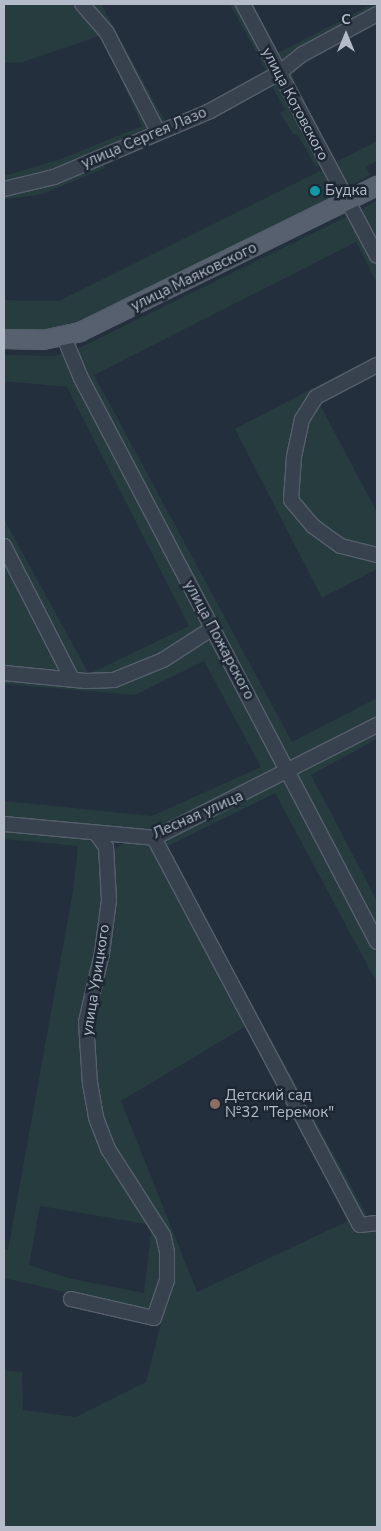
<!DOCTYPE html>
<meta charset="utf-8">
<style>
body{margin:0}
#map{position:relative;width:381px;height:1531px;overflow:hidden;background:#242f3e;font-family:"Nunito Sans",sans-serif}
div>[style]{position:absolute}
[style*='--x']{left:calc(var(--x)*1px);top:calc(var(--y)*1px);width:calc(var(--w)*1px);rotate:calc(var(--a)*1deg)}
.green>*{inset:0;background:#263c3f}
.roads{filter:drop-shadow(1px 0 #565f6c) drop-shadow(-1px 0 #565f6c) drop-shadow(0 1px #565f6c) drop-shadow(0 -1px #565f6c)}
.minor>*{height:14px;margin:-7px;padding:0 7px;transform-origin:7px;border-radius:7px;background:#38414e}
.major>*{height:18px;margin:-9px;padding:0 9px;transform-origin:9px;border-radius:9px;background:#56606e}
.dots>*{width:14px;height:14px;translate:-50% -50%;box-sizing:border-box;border:2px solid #1d2633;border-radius:50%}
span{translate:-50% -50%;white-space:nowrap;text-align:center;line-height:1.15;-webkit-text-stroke:5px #1d2633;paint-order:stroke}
.street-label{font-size:15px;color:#b4bcc9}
.poi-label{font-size:15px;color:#b4bcc9}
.left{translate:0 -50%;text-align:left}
.frame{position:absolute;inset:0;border:5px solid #b4bcc9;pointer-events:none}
.north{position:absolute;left:321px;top:10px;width:50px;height:50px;-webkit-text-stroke:4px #1d2633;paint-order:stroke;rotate:0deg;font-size:14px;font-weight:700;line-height:20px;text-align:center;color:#b4bcc9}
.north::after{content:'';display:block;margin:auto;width:18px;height:22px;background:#b4bcc9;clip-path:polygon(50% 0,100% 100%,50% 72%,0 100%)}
</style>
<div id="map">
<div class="green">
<i style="clip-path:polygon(4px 4px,80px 4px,105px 34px,154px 130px,54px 174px,4px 186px,4px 176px,61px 159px,142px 126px,102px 35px,23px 62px,4px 63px)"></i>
<i style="clip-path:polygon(84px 4px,101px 4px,167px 125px,160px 128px)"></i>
<i style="clip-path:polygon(230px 4px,239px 4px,274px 73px,269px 76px)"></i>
<i style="clip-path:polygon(247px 4px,253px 4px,278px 53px,373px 4px,377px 4px,377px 11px,278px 66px)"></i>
<i style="clip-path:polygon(377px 18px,377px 23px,289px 69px,332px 159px,283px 72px)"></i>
<i style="clip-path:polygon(276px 77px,322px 163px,316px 167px,297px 134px,294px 135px,280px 113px,285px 110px,269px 81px,103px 163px,105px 168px,42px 194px,4px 200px,4px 192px)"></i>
<i style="clip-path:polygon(377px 141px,377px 161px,366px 167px,370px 175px,348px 187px,330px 165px)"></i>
<i style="clip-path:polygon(326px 168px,337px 189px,337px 199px,101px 317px,60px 332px,4px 333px,4px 300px,59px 301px)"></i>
<i style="clip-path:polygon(377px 200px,377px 247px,359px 211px)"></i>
<i style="clip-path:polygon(352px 214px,377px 263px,377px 283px,356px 242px,94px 375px,292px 742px,377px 698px,377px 720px,290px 766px,73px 351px)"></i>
<i style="clip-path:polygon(68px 352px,206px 625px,161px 658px,113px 677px,73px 674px,4px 539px,4px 519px,89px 674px,189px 626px,67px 387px,4px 381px,4px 355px,53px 356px)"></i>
<i style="clip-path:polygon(377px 355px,377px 361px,313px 394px,289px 501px,312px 530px,377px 559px,377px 569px,322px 598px,235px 429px)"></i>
<i style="clip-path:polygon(377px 368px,377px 373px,319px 403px,377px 512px,377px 551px,343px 543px,315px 525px,295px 500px,304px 420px,318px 399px)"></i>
<i style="clip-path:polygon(4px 554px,66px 674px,4px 671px)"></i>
<i style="clip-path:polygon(210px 632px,282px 770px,152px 831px,4px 818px,4px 801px,152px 816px,261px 767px,204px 661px,135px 695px,4px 684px,4px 676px,114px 683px)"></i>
<i style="clip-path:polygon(377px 730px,377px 739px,311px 775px,377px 901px,377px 936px,294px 775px)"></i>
<i style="clip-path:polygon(287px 779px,377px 949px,377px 983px,275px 793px,166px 847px,369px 1219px,377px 1214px,377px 1220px,362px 1222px,163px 849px,162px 840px)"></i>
<i style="clip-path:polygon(evenodd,4px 830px,87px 837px,95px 840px,101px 849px,105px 878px,97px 950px,88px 988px,92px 1119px,158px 1231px,163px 1271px,154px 1302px,148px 1311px,4px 1278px,4px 1249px,8px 1250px,73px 891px,78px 846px,4px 839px,4px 830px,40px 1206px,152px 1225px,144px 1293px,68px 1278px,29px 1265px,40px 1206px)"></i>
<i style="clip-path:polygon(evenodd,124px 843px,144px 844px,153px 850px,358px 1229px,377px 1227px,377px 1527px,4px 1527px,4px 1370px,22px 1372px,23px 1410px,76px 1417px,146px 1382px,171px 1284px,167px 1231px,116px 1151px,103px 1121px,96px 1089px,90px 1026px,112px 851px,124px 843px,246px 1026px,348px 1221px,197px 1292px,121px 1101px,246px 1026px)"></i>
</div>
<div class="roads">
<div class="minor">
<i style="--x:82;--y:4;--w:38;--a:49"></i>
<i style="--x:107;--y:33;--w:111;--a:62.7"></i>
<i style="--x:243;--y:4;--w:285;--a:62"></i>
<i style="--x:4;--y:189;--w:51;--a:-13.5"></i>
<i style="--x:54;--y:177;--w:169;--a:-22.9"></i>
<i style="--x:210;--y:111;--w:79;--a:-28.8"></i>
<i style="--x:279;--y:73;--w:28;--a:-39"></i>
<i style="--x:301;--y:55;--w:86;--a:-28.3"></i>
<i style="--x:64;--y:337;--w:44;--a:67.5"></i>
<i style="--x:81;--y:378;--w:637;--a:62.31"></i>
<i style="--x:377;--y:365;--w:69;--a:152.3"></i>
<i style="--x:316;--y:397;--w:26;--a:122"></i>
<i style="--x:302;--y:419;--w:39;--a:102"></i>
<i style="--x:294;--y:457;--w:43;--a:94"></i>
<i style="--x:291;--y:500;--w:34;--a:50"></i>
<i style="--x:313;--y:526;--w:34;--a:36"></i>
<i style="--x:341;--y:546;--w:37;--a:14"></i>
<i style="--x:4;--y:546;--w:147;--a:62.9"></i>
<i style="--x:4;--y:673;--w:82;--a:5.6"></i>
<i style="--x:86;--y:681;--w:28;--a:-2"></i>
<i style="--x:114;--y:680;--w:53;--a:-22.2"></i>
<i style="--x:163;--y:660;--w:59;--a:-32.6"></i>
<i style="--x:4;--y:824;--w:151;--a:5.3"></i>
<i style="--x:154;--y:838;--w:250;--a:-26.9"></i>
<i style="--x:154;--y:838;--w:438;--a:62"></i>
<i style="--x:360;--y:1225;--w:17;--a:-7"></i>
<i style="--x:71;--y:1299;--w:85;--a:12.9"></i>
<i style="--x:154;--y:1318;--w:40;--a:-71.1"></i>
<i style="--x:167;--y:1280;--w:28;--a:-90"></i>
<i style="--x:167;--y:1252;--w:17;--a:-103"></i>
<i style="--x:163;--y:1235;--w:102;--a:-122.6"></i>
<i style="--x:108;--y:1149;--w:34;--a:-111"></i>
<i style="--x:96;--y:1117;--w:34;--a:-100"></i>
<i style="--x:90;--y:1084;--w:62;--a:-93.7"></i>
<i style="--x:86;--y:1022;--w:71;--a:-76.9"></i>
<i style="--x:102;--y:953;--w:53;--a:-82.5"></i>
<i style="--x:109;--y:900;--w:53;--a:-93.2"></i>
<i style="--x:106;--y:847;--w:17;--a:-126"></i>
</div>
<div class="major">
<i style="--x:4;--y:339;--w:39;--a:1"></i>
<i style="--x:43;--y:340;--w:38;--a:-12"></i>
<i style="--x:80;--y:332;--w:331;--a:-26.2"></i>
</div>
</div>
<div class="dots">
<i style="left:315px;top:191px;background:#0f9aa8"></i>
<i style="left:215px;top:1104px;background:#8d6e63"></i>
</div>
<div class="street-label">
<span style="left:295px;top:104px;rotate:62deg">улица Котовского</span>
<span style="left:144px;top:138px;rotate:-23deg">улица Сергея Лазо</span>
<span style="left:194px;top:277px;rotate:-26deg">улица Маяковского</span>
<span style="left:219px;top:640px;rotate:62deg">улица Пожарского</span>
<span style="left:198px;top:815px;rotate:-24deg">Лесная улица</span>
<span style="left:96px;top:980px;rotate:-81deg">улица Урицкого</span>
</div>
<div class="poi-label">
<span class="left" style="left:325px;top:191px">Будка</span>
<span class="left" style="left:225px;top:1104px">Детский сад<br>№32 "Теремок"</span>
</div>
<div class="frame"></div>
<div class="north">С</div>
</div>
